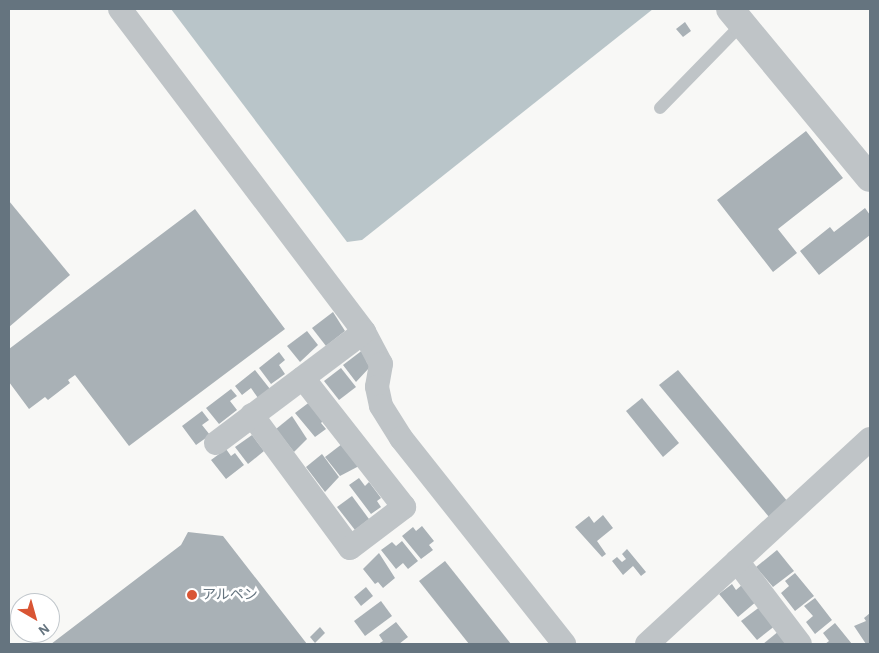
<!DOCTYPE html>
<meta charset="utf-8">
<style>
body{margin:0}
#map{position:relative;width:879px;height:653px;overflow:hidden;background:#f8f8f6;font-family:"Alegreya Sans","Noto Sans JP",sans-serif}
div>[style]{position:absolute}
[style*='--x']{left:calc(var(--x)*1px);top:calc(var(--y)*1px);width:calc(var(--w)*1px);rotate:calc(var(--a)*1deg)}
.water>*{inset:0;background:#b9c5c9}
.building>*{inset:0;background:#a9b1b6}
.service>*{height:12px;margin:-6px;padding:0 6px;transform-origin:6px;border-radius:6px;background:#bfc4c7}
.minor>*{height:24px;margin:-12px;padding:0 12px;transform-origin:12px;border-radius:12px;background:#bfc4c7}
.tertiary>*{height:28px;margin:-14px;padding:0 14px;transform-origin:14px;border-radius:14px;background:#bfc4c7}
.dots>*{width:14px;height:14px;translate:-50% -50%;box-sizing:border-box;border:2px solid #fff;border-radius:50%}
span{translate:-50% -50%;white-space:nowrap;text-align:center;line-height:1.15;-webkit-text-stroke:5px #fff;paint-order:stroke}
.poi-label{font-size:14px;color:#65747f}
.left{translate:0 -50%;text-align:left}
.frame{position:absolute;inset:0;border:10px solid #65747f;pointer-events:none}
.north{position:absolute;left:10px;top:593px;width:50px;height:50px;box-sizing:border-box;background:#fff;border:1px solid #c1c7cc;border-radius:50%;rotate:142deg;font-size:14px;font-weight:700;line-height:20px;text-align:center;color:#65747f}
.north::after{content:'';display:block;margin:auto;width:18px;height:22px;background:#d95534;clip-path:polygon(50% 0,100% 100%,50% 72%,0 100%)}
</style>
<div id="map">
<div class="water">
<i style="clip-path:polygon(171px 9px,653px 9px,362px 240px,347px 242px)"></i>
</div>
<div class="building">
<i style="clip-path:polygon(685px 22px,691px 31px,683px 37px,676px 29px)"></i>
<i style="clip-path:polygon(806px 131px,843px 178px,778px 229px,797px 253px,773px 272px,717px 200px)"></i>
<i style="clip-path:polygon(9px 201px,70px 275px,9px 327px)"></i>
<i style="clip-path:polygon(865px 208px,870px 215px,870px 235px,819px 275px,800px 251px,830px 227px,834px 232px)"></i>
<i style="clip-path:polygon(195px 209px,285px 329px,129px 446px,75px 375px,68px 380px,70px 383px,48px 400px,45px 397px,29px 409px,9px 382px,9px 349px)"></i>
<i style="clip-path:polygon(333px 312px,345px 331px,326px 346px,312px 328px)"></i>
<i style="clip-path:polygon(307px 331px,318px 345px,300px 362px,287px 346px)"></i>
<i style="clip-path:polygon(364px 349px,370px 358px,366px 361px,370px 367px,356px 382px,343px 365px)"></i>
<i style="clip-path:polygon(279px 352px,285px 360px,279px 365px,285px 374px,271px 384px,259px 368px)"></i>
<i style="clip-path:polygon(341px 368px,356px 387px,339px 400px,324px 381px)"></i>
<i style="clip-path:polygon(255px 370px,270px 389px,258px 398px,251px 388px,242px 395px,235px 386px)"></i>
<i style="clip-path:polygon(678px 370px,788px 502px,769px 517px,659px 385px)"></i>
<i style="clip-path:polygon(231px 389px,237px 396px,230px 401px,237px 410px,219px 424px,206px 408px)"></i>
<i style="clip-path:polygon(642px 398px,679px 443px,663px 457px,626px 411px)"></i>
<i style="clip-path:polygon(311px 401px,325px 419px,321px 423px,326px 429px,315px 437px,295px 413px)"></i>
<i style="clip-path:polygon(202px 411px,209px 420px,202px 425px,210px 435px,196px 445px,182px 426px)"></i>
<i style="clip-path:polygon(292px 416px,307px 439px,294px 452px,276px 429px)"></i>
<i style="clip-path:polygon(252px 435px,264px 451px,248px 464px,235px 447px)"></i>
<i style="clip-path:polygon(342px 444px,359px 466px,340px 476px,325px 457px)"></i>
<i style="clip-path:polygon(226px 449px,231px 456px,235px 453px,244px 465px,226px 479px,211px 460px)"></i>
<i style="clip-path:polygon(322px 454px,339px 477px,325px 492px,306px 467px)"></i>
<i style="clip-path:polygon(359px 478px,365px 486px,369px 482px,381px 498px,377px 501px,381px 507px,371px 514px,349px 485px)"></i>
<i style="clip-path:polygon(352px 496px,369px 519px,355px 530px,337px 507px)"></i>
<i style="clip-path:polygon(603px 515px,613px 528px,597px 541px,606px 554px,602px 557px,575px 527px,589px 516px,594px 523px)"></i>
<i style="clip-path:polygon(422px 526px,434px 541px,429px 545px,433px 550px,421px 559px,402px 536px,413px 527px,416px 531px)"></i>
<i style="clip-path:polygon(188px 532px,223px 536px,307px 644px,51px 644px,181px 545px)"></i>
<i style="clip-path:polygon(402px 541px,418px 561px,408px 569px,403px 563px,396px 569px,381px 550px,392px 542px,396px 546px)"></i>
<i style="clip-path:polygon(627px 549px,646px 572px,641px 576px,633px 566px,623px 575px,612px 561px,617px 557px,622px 562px,626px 559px,622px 554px)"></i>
<i style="clip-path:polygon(777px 550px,794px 571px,773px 587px,756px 567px)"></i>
<i style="clip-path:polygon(379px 553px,395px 578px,383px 588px,378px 582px,375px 584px,363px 569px)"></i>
<i style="clip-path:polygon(445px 561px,511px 644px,469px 644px,419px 581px)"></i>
<i style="clip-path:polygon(795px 573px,814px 596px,795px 611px,781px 593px,789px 586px,785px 581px)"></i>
<i style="clip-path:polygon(732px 584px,736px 590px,743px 584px,757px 601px,738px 617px,719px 594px)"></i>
<i style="clip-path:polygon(366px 587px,373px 596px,361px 606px,354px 597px)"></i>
<i style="clip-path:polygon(815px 598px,832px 620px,815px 634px,806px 622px,813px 616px,804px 606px)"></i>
<i style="clip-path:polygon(381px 601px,392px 616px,365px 636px,354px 621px)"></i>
<i style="clip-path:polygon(761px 606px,776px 625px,757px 640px,741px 621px)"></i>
<i style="clip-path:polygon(870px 613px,870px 644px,866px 644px,854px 626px,866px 621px,864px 618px)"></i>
<i style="clip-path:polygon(396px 622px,408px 637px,399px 644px,378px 644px,383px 641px,379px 635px)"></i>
<i style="clip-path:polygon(835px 623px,852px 644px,825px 644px,829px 641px,823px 633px)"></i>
<i style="clip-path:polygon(320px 627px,325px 633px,315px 643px,310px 637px)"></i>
<i style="clip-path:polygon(779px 631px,787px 644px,763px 644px)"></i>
</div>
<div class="service">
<i style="--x:660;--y:108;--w:117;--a:-45.7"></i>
</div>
<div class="minor">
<i style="--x:120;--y:9;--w:405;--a:52.9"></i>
<i style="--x:364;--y:332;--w:36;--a:62"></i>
<i style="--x:381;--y:364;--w:23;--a:100"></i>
<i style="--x:377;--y:387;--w:19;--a:78"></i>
<i style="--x:381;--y:406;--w:38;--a:58"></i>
<i style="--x:401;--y:438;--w:263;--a:51.6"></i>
<i style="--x:252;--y:415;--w:165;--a:53.6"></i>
<i style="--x:350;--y:548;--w:68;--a:-37.2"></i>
<i style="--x:404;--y:507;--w:164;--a:-128.1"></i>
<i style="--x:216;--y:443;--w:185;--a:-36.9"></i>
<i style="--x:737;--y:561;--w:104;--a:52.8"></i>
<i style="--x:647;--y:644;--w:303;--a:-42.6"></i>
</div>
<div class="tertiary">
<i style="--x:730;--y:9;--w:219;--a:50.4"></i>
</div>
<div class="dots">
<i style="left:192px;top:595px;background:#d95534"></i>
</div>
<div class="poi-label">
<span class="left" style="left:202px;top:595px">アルペン</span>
</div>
<div class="frame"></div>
<div class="north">N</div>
</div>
